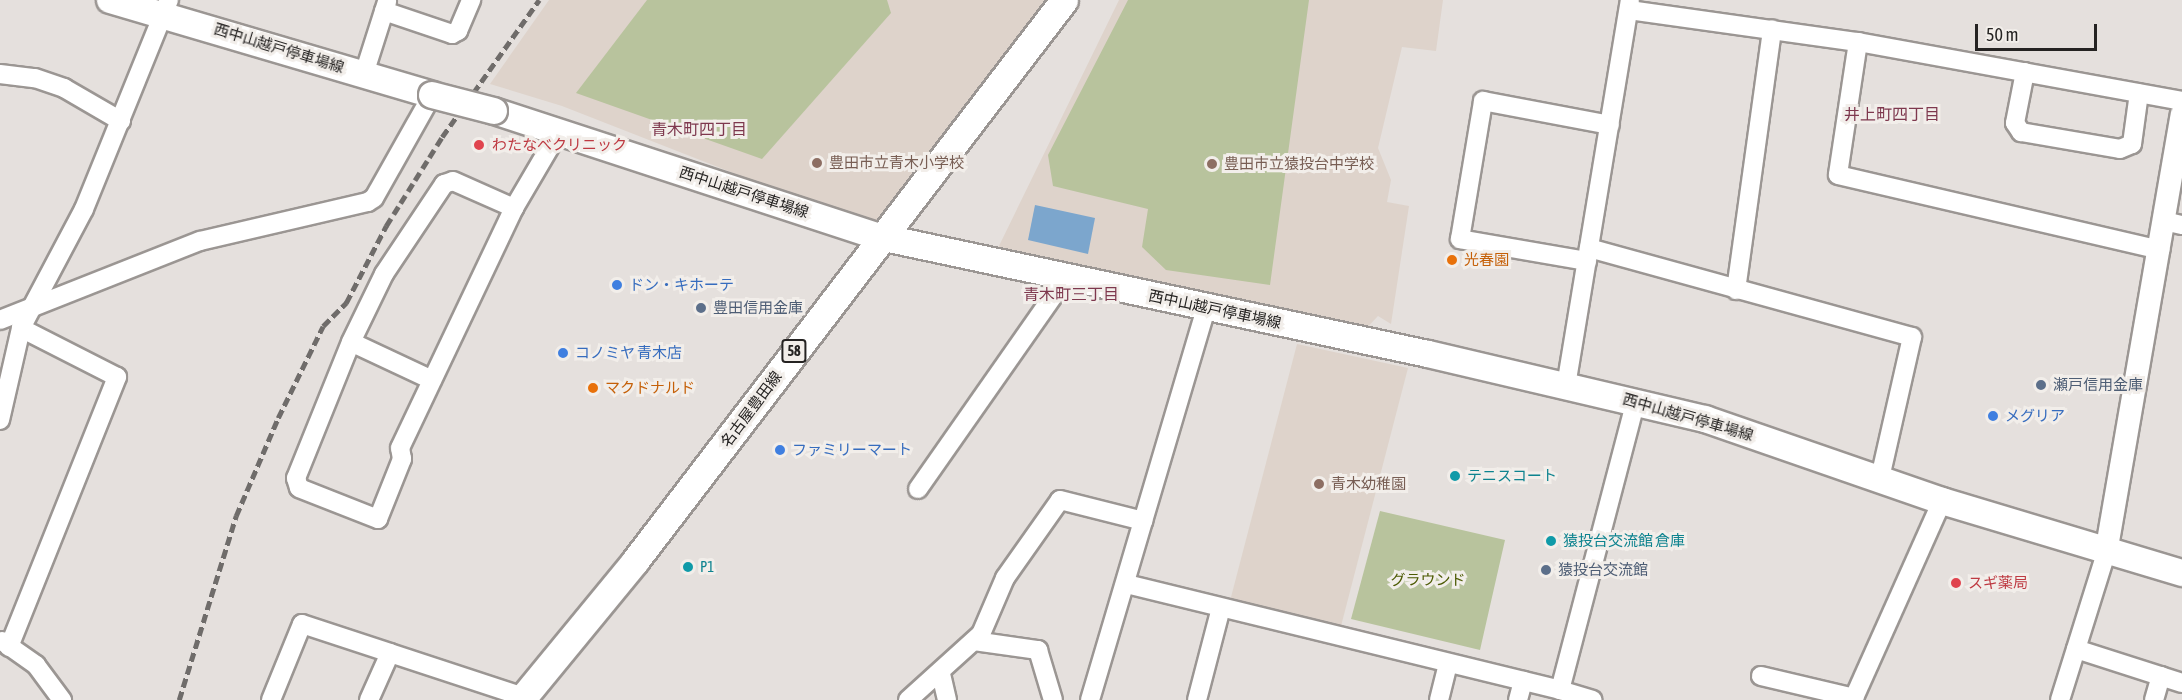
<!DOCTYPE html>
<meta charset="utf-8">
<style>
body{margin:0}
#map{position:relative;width:2182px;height:700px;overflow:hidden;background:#e5e0dd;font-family:"Asap Condensed","Noto Sans JP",sans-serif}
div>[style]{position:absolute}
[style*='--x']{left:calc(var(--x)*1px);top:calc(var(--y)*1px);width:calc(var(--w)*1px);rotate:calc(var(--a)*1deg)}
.built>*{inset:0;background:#ded3cb}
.green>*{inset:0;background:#b8c39d}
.water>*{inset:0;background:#7ca6cd}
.roads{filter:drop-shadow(2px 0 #9b9693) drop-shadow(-2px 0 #9b9693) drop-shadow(0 2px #9b9693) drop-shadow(0 -2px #9b9693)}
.minor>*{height:18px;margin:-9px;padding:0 9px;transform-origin:9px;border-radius:9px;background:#fff}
.tertiary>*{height:22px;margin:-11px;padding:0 11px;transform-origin:11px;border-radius:11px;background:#fff}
.secondary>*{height:26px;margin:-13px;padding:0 13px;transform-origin:13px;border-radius:13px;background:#fff}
.primary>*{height:27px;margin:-13.5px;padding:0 13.5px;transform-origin:13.5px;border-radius:13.5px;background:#fff}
.rail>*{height:4.5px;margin-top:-2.25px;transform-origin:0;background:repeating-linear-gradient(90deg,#6f6c6a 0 9px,transparent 0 13.5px)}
.bridges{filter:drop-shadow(2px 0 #9b9693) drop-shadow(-2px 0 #9b9693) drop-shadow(0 2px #9b9693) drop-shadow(0 -2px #9b9693)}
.secondary-bridge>*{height:26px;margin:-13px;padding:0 13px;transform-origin:13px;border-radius:13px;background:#fff}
.dots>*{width:16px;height:16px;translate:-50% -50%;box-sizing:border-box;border:3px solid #f2eeea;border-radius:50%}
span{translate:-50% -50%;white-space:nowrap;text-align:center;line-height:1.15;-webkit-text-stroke:6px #f2eeea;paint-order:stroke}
.shield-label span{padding:2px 4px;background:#f2eeea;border:2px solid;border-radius:4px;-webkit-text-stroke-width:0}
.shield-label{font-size:14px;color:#252322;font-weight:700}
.street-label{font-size:15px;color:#252322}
.health-label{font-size:15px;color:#be3a42}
.left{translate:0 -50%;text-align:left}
.education-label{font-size:15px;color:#785e54}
.food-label{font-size:15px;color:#c56008}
.shop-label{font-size:15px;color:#366cbe}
.service-label{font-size:15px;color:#4e5e75}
.culture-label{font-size:15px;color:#0d838f}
.park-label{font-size:15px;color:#4c5a02}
.neighbourhood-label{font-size:16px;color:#7e384e}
.scale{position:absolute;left:1975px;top:24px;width:122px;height:27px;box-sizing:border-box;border:3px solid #252322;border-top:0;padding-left:8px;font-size:18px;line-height:21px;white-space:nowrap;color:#252322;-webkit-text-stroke:4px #f2eeea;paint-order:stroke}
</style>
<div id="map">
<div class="built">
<i style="clip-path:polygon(549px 0,1051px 0,881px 220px,864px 224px,562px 106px,490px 84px)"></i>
<i style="clip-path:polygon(1119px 0,1443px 0,1436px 51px,1402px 47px,1378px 148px,1391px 180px,1387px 202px,1409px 206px,1391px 324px,1378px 316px,1360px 335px,997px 250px)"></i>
<i style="clip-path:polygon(1297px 344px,1408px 368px,1340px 630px,1230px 601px)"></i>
</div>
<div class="green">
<i style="clip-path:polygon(647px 0,887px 0,891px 13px,762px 159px,576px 93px)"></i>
<i style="clip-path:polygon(1128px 0,1309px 0,1270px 285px,1166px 270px,1142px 247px,1148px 209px,1053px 186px,1048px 155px)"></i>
<i style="clip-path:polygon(1380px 511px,1505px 540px,1480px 650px,1351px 619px)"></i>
</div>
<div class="water">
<i style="clip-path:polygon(1035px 205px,1095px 218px,1088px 254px,1028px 240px)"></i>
</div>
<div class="roads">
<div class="minor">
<i style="--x:1629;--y:10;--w:231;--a:8"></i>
<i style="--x:1858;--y:42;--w:329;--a:10.3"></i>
<i style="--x:384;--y:11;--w:72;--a:18.7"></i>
<i style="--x:452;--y:34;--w:7;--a:-27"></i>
<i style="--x:458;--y:31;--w:34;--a:-67"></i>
<i style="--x:1858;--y:42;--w:134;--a:98.6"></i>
<i style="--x:1838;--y:175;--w:331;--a:13.1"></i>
<i style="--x:2025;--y:72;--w:52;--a:101.1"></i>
<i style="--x:2015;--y:123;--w:11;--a:56"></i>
<i style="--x:2021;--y:132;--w:100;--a:9.7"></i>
<i style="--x:2120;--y:149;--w:13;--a:-23"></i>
<i style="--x:2132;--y:144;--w:51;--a:-82.2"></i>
<i style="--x:0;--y:74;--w:35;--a:7"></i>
<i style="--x:35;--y:78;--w:31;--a:19"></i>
<i style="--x:64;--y:88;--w:66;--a:30.1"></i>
<i style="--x:364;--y:74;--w:76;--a:-72.3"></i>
<i style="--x:2164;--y:221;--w:18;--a:13"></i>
<i style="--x:1589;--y:248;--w:335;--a:15.4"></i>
<i style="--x:1912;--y:337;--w:145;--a:102.8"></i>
<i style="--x:1587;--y:261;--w:129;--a:-170.2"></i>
<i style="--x:1460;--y:239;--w:140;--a:-80.5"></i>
<i style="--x:1483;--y:101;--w:129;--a:10.7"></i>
<i style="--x:1736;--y:290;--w:263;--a:-82.1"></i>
<i style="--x:0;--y:320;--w:215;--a:-21.6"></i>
<i style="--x:200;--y:241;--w:172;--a:-13.1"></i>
<i style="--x:368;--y:202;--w:7;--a:-34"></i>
<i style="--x:374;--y:198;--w:118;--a:-60.6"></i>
<i style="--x:351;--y:342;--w:76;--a:-64.1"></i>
<i style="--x:384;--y:274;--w:108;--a:-56.3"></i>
<i style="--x:444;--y:184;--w:9;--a:-18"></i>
<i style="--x:453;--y:181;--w:67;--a:23.9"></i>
<i style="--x:432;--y:380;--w:89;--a:-154.9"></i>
<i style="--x:351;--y:342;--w:147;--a:112"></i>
<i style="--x:296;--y:478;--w:10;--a:73"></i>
<i style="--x:299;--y:488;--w:85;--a:21.4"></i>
<i style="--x:378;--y:519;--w:65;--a:-68.2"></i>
<i style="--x:402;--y:459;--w:11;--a:-100"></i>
<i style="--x:400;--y:448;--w:266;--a:-64.6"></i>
<i style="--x:514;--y:208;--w:87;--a:-59.6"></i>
<i style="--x:1566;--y:386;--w:391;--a:-80.6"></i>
<i style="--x:0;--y:420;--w:94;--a:-77.1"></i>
<i style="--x:21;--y:328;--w:135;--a:-62.1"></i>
<i style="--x:84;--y:209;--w:226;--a:-67.9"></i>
<i style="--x:918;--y:489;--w:258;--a:-55"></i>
<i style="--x:1126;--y:584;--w:447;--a:13.7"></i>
<i style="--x:1560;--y:690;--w:299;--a:-75.3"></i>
<i style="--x:2;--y:641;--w:42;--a:35.2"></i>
<i style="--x:36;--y:665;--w:44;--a:53.4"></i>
<i style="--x:974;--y:641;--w:65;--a:8"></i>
<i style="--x:1038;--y:650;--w:52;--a:73.3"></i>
<i style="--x:9;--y:647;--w:291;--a:-68.2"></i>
<i style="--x:117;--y:377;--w:108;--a:-153"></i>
<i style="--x:2076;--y:649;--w:111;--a:17.8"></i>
<i style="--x:941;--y:674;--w:27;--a:77"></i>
<i style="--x:1761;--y:676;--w:96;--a:13.3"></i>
<i style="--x:1560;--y:690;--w:34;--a:17"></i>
<i style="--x:271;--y:700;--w:82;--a:-67.8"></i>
<i style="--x:302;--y:624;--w:93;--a:18.2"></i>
<i style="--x:369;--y:700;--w:51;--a:-65.9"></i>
<i style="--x:390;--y:653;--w:141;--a:18.2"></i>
<i style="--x:908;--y:700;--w:98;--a:-42.1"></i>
<i style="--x:981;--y:634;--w:61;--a:-66.8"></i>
<i style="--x:1005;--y:578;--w:95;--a:-54.8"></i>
<i style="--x:1060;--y:500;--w:86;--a:14.2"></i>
<i style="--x:1090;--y:700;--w:409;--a:-73.5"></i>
<i style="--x:1197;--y:700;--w:95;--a:-75.4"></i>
<i style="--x:1439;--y:700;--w:37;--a:-76"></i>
<i style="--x:1518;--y:700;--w:20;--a:-75"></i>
<i style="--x:1853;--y:700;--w:218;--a:-65.9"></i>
<i style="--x:2060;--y:700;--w:154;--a:-72.6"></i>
<i style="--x:2154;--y:700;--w:25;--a:-74"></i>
</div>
<div class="tertiary">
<i style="--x:2106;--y:553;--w:445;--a:-80.2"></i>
</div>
<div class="secondary">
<i style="--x:110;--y:0;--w:336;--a:16.4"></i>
<i style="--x:494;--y:111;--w:406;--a:18.1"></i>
<i style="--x:880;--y:237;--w:560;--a:12.05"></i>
<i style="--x:1428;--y:354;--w:285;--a:13.2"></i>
<i style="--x:1705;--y:419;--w:251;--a:19.1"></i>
<i style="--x:1942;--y:501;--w:251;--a:16.7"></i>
</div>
<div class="primary">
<i style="--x:521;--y:700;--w:180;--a:-50.6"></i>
<i style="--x:635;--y:561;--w:706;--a:-52.59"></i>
</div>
</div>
<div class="rail">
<i style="--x:179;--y:700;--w:193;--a:-72.8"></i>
<i style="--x:236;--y:516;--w:107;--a:-66.8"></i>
<i style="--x:278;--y:418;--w:102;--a:-63.9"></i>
<i style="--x:323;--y:326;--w:33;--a:-45"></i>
<i style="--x:346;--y:303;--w:87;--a:-62.5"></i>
<i style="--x:386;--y:226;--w:105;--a:-57.8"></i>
<i style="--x:442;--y:137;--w:168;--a:-54.7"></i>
</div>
<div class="bridges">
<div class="secondary-bridge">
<i style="--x:432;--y:95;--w:64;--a:14.5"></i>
</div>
</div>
<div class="dots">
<i style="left:479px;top:145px;background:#e0444e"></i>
<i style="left:817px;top:163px;background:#8d6e63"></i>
<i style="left:1212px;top:164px;background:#8d6e63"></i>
<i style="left:1452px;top:260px;background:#e8710a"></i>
<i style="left:617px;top:285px;background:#3f7fe0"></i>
<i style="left:701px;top:308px;background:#5c6f8a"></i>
<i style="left:563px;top:353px;background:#3f7fe0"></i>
<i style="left:2041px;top:385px;background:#5c6f8a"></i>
<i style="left:593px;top:388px;background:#e8710a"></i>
<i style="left:1993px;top:416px;background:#3f7fe0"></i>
<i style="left:780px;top:450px;background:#3f7fe0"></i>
<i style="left:1455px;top:476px;background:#0f9aa8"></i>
<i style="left:1319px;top:484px;background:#8d6e63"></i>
<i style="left:1551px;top:541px;background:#0f9aa8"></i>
<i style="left:688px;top:567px;background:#0f9aa8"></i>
<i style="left:1546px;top:570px;background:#5c6f8a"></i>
<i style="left:1956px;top:583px;background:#e0444e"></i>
</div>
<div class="shield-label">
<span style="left:794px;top:351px">58</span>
</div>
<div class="street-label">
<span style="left:279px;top:48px;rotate:17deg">西中山越戸停車場線</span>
<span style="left:744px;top:192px;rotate:18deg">西中山越戸停車場線</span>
<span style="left:1215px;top:309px;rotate:12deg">西中山越戸停車場線</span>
<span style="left:751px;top:409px;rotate:-53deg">名古屋豊田線</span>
<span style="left:1688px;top:417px;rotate:16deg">西中山越戸停車場線</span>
</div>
<div class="health-label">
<span class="left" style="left:492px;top:145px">わたなべクリニック</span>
<span class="left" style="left:1968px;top:583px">スギ薬局</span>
</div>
<div class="education-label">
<span class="left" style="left:829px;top:163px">豊田市立青木小学校</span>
<span class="left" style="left:1224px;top:164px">豊田市立猿投台中学校</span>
<span class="left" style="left:1331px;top:484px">青木幼稚園</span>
</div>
<div class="food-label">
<span class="left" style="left:1464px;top:260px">光春園</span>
<span class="left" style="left:605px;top:388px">マクドナルド</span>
</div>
<div class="shop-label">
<span class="left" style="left:629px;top:285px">ドン・キホーテ</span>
<span class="left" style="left:575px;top:353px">コノミヤ 青木店</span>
<span class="left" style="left:2005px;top:416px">メグリア</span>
<span class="left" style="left:792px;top:450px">ファミリーマート</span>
</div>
<div class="service-label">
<span class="left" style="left:713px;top:308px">豊田信用金庫</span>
<span class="left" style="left:2053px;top:385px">瀬戸信用金庫</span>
<span class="left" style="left:1558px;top:570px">猿投台交流館</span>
</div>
<div class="culture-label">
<span class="left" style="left:1467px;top:476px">テニスコート</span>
<span class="left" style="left:1563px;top:541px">猿投台交流館 倉庫</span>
<span class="left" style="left:700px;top:567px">P1</span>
</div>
<div class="park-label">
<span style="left:1428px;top:580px">グラウンド</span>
</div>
<div class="neighbourhood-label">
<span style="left:1892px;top:114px">井上町四丁目</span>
<span style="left:699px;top:129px">青木町四丁目</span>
<span style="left:1071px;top:294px">青木町三丁目</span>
</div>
<div class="scale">50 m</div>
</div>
